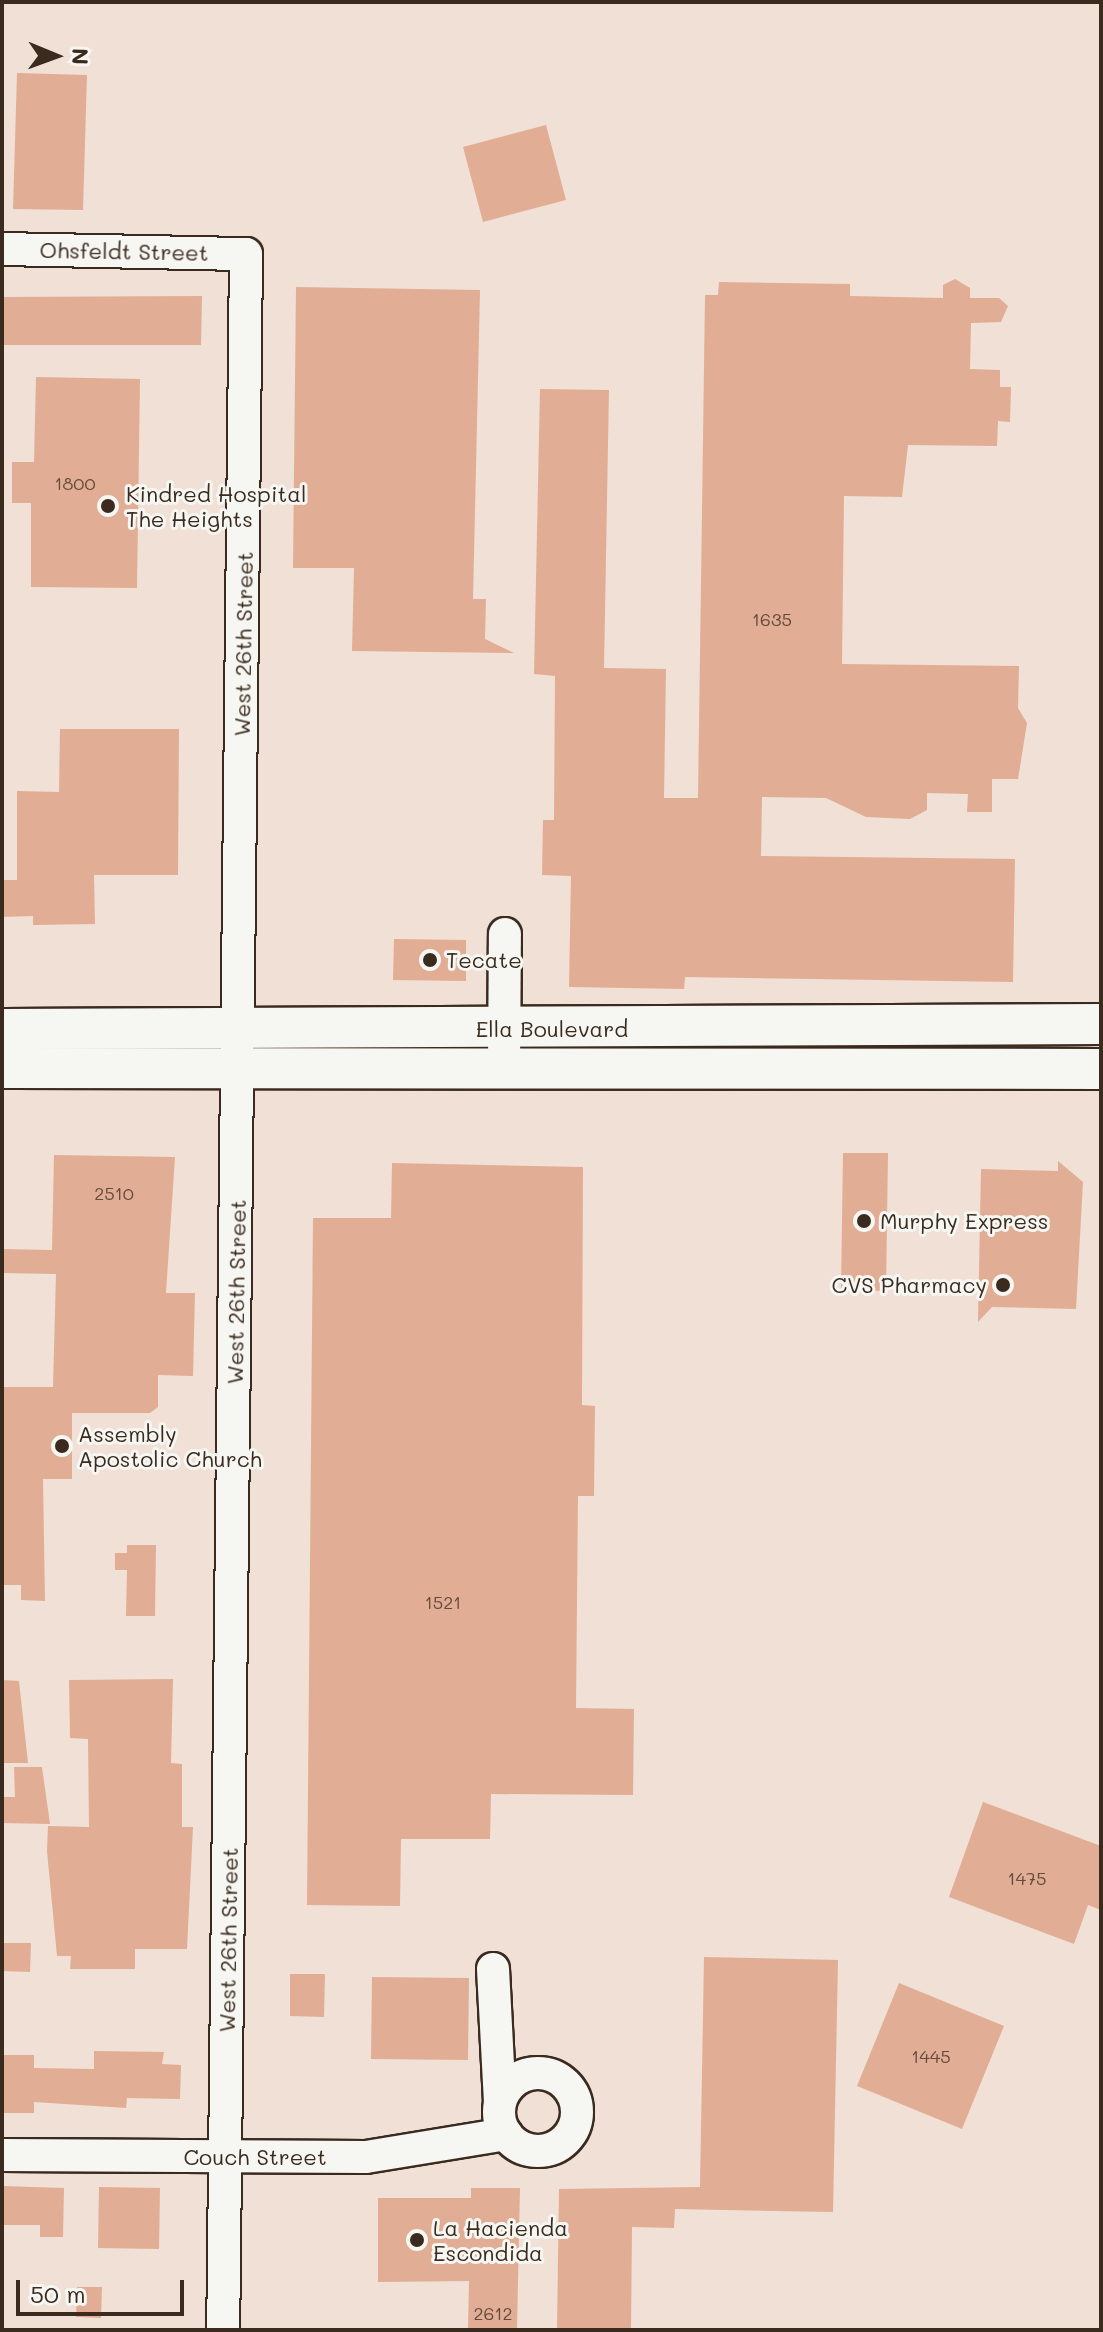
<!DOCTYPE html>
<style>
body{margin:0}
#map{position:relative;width:1103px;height:2332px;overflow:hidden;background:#f0e0d6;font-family:Mali,sans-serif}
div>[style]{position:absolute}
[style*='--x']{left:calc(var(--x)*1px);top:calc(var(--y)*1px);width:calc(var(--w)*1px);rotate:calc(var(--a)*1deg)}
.building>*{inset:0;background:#e1ad94}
.roads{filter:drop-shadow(2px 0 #3b2a1e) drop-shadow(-2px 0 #3b2a1e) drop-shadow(0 2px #3b2a1e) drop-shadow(0 -2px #3b2a1e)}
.minor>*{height:32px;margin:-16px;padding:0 16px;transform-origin:16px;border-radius:16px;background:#f6f6f2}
.minor>.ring{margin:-16px;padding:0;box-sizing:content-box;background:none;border:32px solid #f6f6f2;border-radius:50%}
.major>*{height:40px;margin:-20px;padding:0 20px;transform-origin:20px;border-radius:20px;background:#f6f6f2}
.dots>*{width:22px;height:22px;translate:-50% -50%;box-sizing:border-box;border:4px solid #f6f6f2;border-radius:50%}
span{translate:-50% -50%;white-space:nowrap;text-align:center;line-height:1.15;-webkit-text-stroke:6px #f6f6f2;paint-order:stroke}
.number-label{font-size:18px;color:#644b3c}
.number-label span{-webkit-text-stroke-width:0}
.street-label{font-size:22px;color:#3b2a1e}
.poi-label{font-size:22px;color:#3b2a1e}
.left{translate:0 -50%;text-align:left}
.right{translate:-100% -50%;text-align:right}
.frame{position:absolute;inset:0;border:4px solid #3b2a1e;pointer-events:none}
.north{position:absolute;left:16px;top:16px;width:80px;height:80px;-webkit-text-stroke:6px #f6f6f2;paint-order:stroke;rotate:91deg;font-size:22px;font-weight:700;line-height:32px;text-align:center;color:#3b2a1e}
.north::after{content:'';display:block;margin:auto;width:28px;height:36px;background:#3b2a1e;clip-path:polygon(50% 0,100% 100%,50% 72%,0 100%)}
.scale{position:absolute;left:16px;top:2280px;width:168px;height:36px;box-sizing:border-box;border:4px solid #3b2a1e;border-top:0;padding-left:10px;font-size:24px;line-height:28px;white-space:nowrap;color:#3b2a1e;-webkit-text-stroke:6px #f6f6f2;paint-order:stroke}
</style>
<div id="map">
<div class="building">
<i style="clip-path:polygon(17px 73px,87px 75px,83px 210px,13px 209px)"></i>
<i style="clip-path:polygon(546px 125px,566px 200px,483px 222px,463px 147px)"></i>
<i style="clip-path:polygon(955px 279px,970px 288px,970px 298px,999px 298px,1008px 306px,1001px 322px,971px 323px,970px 369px,1000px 370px,1000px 387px,1011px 387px,1010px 422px,998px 421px,997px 446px,908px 445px,902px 497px,844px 496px,842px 664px,1019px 666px,1018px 708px,1027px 723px,1018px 779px,992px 779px,992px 812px,967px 812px,968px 794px,927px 793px,927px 810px,910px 819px,866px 817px,826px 798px,762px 797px,761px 856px,1015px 859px,1013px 982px,685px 977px,684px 989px,569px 987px,571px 876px,542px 875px,543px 820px,554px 820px,555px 676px,534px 674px,540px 389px,609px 390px,604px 668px,666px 669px,664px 798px,698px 798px,705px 295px,718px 295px,719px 282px,850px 284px,850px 296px,943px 298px,943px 285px)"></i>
<i style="clip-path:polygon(296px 287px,480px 290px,473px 599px,486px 599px,485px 639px,514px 653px,352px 651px,354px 568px,293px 568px)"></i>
<i style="clip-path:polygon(202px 296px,201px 345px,2px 345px,2px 297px)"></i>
<i style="clip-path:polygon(36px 377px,140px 379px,137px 588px,31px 587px,31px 503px,12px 503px,12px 462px,34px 462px)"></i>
<i style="clip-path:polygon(60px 729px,179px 729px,178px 875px,94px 875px,95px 924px,33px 925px,33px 916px,2px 917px,2px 880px,17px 880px,17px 791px,59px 792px)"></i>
<i style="clip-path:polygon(394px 939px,466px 940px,466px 981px,393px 980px)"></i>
<i style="clip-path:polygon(843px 1153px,888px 1153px,886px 1291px,841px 1290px)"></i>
<i style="clip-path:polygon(54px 1155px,175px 1157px,166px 1293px,195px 1293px,193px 1376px,158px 1375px,158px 1407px,150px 1413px,72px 1413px,72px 1479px,43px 1479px,45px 1601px,21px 1600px,21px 1585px,2px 1585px,2px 1387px,53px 1387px,56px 1274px,2px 1273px,2px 1249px,52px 1250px)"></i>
<i style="clip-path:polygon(1058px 1161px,1083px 1182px,1076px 1309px,992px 1307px,978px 1322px,981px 1169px,1058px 1171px)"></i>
<i style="clip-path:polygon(392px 1163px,583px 1167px,582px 1405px,595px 1406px,594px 1496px,578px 1496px,576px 1708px,634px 1709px,633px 1795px,491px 1794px,490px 1839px,401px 1839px,400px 1906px,307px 1905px,313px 1218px,391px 1218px)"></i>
<i style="clip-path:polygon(127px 1545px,156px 1545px,155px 1616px,126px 1616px,127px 1570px,115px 1570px,115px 1553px,127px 1553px)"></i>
<i style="clip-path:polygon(173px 1679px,171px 1763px,182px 1764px,182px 1827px,193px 1827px,187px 1949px,135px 1949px,135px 1969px,70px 1969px,71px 1956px,57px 1956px,47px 1851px,48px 1826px,89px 1827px,88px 1739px,70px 1738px,69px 1680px)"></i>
<i style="clip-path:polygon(2px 1680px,19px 1681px,28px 1763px,2px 1763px)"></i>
<i style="clip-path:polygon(14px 1767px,42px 1767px,50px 1824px,2px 1823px,2px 1797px,15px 1797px)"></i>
<i style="clip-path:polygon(983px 1802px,1101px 1846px,1101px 1910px,1088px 1905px,1074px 1944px,949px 1897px)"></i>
<i style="clip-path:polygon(2px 1943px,31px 1943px,30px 1972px,2px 1971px)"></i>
<i style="clip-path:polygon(704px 1957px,838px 1960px,833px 2212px,675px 2209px,674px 2228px,632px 2227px,631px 2330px,557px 2330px,559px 2189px,700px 2187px)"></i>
<i style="clip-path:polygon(290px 1974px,325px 1974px,324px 2017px,290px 2016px)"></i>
<i style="clip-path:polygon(372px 1977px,469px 1978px,468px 2060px,371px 2059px)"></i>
<i style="clip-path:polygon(899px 1983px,1004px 2026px,962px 2129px,857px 2086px)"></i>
<i style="clip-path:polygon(94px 2051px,164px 2052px,162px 2064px,181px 2065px,180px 2099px,127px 2098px,126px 2108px,34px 2102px,34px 2113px,2px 2113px,2px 2055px,34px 2055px,34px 2068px,94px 2069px)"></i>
<i style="clip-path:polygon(3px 2186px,64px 2188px,63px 2237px,40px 2237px,40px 2225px,2px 2225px)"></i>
<i style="clip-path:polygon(99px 2187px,160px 2188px,159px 2249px,98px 2248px)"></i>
<i style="clip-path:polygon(471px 2188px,520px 2188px,517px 2329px,468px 2329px,469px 2281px,378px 2282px,378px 2198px,471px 2198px)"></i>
<i style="clip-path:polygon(77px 2287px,102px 2287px,101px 2318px,76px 2317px)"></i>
</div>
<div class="roads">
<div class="minor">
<i style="--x:2;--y:249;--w:244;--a:1.2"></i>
<i style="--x:246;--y:254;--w:2076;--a:90.63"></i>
<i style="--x:504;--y:1067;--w:133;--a:-89.6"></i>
<i style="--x:493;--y:1969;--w:132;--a:87"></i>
<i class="ring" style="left:499px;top:2073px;width:46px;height:46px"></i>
<i style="--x:2;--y:2155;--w:364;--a:0.3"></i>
<i style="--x:366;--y:2157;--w:142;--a:-9.3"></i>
</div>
<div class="major">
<i style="--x:2;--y:1029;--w:1099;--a:-0.26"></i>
<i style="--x:2;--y:1068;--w:1099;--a:0.05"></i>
</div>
</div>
<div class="dots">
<i style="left:108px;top:506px;background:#3b2a1e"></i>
<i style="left:430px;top:960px;background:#3b2a1e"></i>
<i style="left:864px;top:1221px;background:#3b2a1e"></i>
<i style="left:1003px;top:1285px;background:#3b2a1e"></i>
<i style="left:62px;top:1446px;background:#3b2a1e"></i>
<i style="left:417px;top:2240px;background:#3b2a1e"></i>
</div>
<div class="number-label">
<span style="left:75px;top:483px">1800</span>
<span style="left:772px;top:619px">1635</span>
<span style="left:114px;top:1193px">2510</span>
<span style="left:443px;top:1602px">1521</span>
<span style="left:1027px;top:1878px">1475</span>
<span style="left:931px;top:2056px">1445</span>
<span style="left:493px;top:2313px">2612</span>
</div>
<div class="street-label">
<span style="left:124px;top:251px;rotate:1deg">Ohsfeldt Street</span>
<span style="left:243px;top:644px;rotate:-89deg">West 26th Street</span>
<span style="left:552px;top:1029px">Ella Boulevard</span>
<span style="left:236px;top:1292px;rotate:-89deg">West 26th Street</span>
<span style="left:228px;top:1940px;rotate:-89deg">West 26th Street</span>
<span style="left:255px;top:2157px">Couch Street</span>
</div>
<div class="poi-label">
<span class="left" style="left:126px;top:506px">Kindred Hospital<br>The Heights</span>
<span class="left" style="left:446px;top:960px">Tecate</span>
<span class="left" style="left:880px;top:1221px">Murphy Express</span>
<span class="right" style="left:987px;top:1285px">CVS Pharmacy</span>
<span class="left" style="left:78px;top:1446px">Assembly<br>Apostolic Church</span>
<span class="left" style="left:433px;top:2240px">La Hacienda<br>Escondida</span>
</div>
<div class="frame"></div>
<div class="north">N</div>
<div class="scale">50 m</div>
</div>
